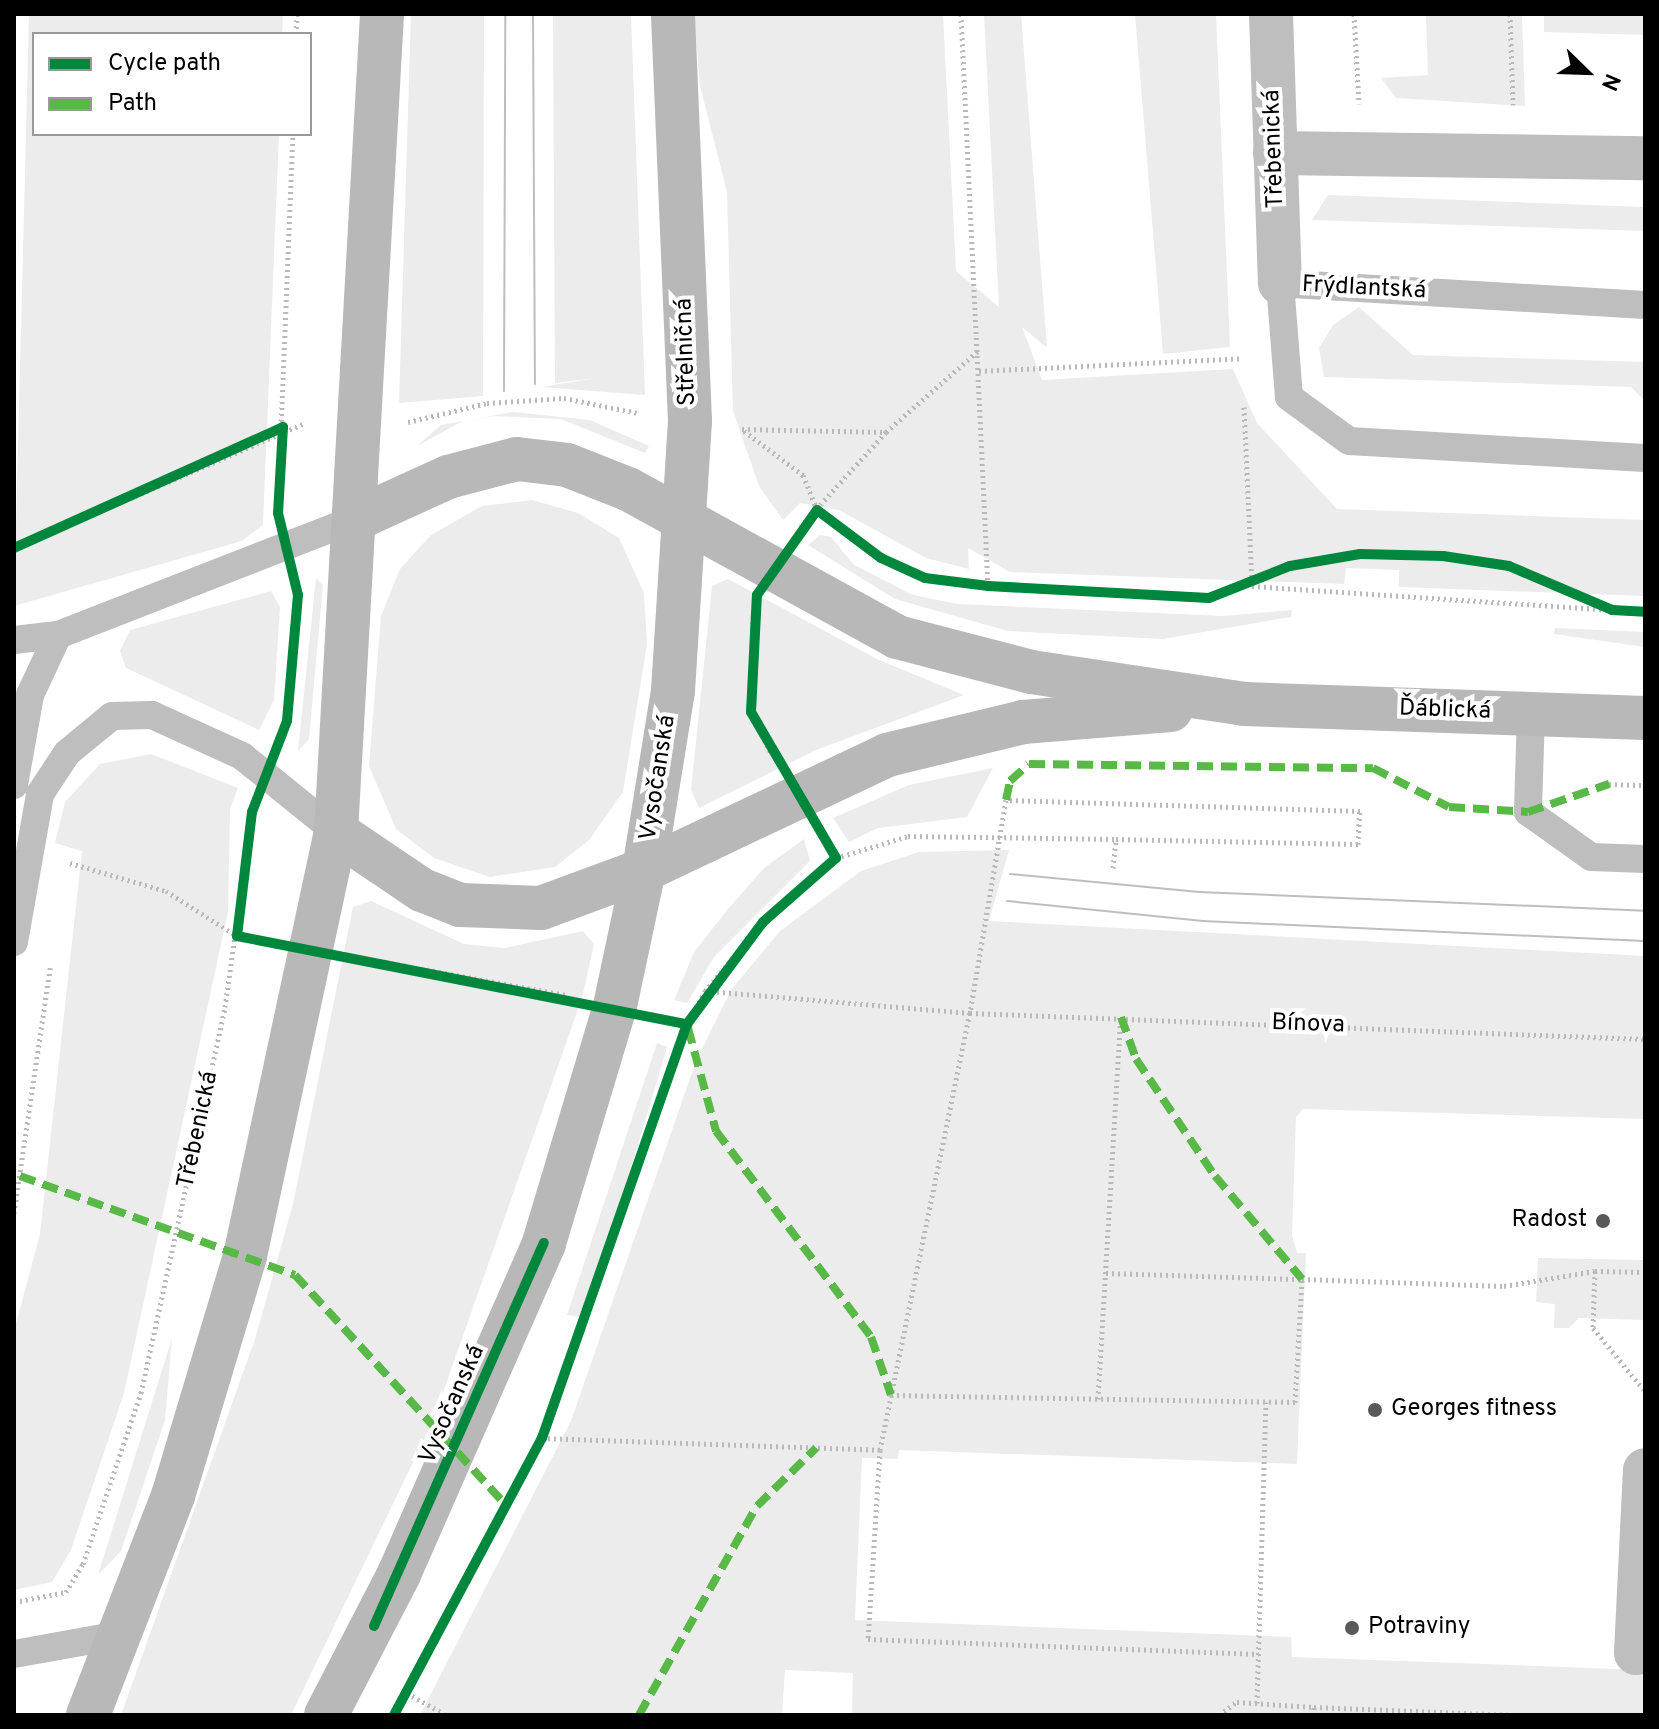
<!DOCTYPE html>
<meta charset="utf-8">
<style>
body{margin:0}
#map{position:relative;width:1659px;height:1729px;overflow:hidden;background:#fff;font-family:Overpass,sans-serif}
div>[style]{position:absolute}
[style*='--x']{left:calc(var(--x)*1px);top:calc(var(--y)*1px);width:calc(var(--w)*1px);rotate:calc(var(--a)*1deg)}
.green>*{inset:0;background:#ececec}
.path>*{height:5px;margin-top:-2.5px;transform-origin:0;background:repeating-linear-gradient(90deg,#b9b9b9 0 2px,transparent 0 6px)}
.lane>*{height:28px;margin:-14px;padding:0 14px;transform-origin:14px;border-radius:14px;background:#bebebe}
.street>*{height:44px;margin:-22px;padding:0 22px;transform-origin:22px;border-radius:22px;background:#bebebe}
.secondary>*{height:44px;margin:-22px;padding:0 22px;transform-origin:22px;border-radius:22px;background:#b8b8b8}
.tram>*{height:2px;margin:-1px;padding:0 1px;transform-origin:1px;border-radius:1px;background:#bebebe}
.quiet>*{height:8px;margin-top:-4px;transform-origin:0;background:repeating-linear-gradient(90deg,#58b947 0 16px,transparent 0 24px)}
.cycleway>*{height:10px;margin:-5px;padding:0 5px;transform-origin:5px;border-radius:5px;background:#00873e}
.dots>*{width:22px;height:22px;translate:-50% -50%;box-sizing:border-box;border:4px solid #fff;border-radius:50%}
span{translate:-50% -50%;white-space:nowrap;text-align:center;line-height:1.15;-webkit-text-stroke:8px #fff;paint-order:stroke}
.street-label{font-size:24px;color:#000}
.poi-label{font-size:24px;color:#000}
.right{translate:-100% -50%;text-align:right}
.left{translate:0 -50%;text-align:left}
.frame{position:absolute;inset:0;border:16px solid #000;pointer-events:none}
.legend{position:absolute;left:32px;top:32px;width:280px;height:104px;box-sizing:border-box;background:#fff;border:2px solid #999;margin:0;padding:10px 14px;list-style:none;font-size:24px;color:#000}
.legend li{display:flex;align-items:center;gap:16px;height:40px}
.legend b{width:40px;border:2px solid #999}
.north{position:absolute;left:1547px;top:32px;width:80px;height:80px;-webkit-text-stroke:6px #fff;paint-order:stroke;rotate:113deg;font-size:22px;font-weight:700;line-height:32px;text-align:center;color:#000}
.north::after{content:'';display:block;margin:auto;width:28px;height:36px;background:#000;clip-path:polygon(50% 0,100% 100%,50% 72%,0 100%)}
</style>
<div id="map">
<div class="green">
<i style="clip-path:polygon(29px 14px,283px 14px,282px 34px,34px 34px,34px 134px,279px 134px,263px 525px,242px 541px,14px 606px)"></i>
<i style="clip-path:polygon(411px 14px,484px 14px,483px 396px,399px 403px)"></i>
<i style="clip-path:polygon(553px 14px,631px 14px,645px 395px,541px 387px,596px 378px,555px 383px)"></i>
<i style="clip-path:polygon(694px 14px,943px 14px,956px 271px,999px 307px,984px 14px,1021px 14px,1047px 348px,1022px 327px,1042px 380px,1233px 369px,1257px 423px,1337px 509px,1645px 520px,1645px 596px,1399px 587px,1399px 570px,1346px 568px,1344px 584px,1010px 572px,968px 548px,969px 569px,926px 558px,839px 510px,800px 503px,783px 520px,759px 486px,733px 411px,727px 192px,700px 86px)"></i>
<i style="clip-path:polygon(1135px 14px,1216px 14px,1230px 347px,1163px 354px)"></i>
<i style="clip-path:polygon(1377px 14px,1522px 14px,1525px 106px,1396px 98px,1381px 78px,1428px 75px,1426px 15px)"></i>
<i style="clip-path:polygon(1544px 14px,1645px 14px,1645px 35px,1544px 32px)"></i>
<i style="clip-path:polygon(1328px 195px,1645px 207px,1645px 231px,1312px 220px)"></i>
<i style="clip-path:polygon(1359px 307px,1413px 355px,1645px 362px,1645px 401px,1631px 387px,1324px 377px,1319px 348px,1333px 325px)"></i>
<i style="clip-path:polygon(513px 412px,590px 420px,649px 446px,645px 453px,561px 419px,494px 416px,463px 421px,417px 446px,441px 425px)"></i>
<i style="clip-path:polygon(532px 500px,578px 513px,619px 538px,644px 593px,647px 644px,623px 792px,589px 840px,555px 867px,490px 877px,434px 858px,396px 829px,369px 766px,381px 616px,400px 569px,431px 535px,482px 506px)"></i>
<i style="clip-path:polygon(820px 535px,831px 537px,854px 565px,913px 595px,958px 604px,1223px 616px,1292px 610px,1291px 617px,1163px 639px,1008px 631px,895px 599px,808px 545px)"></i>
<i style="clip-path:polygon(316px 578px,323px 585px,309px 739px,298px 751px)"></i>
<i style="clip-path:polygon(728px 579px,879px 660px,964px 695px,816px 750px,699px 808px,691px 790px,712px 586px)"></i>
<i style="clip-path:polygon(271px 591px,280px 607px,274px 700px,259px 730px,126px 668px,120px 651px,130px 630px)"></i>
<i style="clip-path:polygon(1555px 628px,1645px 632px,1645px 647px,1554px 634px)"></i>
<i style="clip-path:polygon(151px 754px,238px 788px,230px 809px,228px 912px,124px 1393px,71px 1550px,52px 1582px,14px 1590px,14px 1331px,40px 1234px,82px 851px,55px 843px,65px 802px,100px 764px)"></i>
<i style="clip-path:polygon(993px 768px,967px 817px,878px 828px,849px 842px,833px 818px,909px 785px)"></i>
<i style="clip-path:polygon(804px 839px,810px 861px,714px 957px,687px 1003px,674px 1000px,694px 952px,728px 909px,764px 868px)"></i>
<i style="clip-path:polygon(1009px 850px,989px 921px,1645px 956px,1645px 1119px,1303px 1109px,1296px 1117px,1292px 1235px,1297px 1253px,1306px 1253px,1297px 1464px,899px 1450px,898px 1459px,862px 1458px,855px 1620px,1291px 1637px,1292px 1657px,1645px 1670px,1645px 1715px,852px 1715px,853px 1673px,785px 1670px,782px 1715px,420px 1715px,571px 1421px,696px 1061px,731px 990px,780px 931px,861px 871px,919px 852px)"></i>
<i style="clip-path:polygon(371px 901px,464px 944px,505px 948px,583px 931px,594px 944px,582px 998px,433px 1421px,291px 1715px,121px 1715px,255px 1339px,293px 1204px,353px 907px)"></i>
<i style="clip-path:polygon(657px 1043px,667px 1047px,625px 1189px,579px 1317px,567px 1315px)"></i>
<i style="clip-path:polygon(1538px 1258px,1645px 1260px,1645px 1320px,1579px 1318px,1569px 1328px,1554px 1328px,1555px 1304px,1536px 1302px)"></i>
<i style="clip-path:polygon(172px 1338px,165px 1420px,121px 1551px,98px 1575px)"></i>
</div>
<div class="path">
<i style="--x:961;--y:14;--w:573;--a:87.3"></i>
<i style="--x:1354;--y:14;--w:90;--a:86.8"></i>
<i style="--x:1510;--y:14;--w:91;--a:88.1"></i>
<i style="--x:296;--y:34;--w:20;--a:-87"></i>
<i style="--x:979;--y:371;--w:263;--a:-2.8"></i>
<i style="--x:1244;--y:407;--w:179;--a:87.4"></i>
<i style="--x:1252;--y:586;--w:361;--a:3.8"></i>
<i style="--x:408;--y:422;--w:81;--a:-13.5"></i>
<i style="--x:487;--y:403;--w:77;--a:-3.7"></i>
<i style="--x:564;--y:398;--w:76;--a:11.5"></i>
<i style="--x:742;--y:429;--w:144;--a:1.2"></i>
<i style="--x:886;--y:432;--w:127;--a:132.1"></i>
<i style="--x:744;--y:431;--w:74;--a:36.7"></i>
<i style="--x:803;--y:475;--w:38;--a:68"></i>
<i style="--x:886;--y:432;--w:123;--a:-41.4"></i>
<i style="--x:278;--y:505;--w:371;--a:-87.7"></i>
<i style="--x:14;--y:548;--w:314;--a:-23.2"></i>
<i style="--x:753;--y:616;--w:96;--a:91.2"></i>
<i style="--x:751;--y:712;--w:46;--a:64"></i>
<i style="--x:1609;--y:784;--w:36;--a:2"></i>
<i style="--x:826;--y:842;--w:19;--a:58"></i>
<i style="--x:70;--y:863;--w:100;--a:16.3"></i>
<i style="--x:166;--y:891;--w:84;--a:32.4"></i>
<i style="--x:1113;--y:868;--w:29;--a:-84"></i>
<i style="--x:1116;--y:839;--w:242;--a:1.2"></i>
<i style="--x:1358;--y:844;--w:33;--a:-87"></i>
<i style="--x:1360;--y:811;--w:354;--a:-178.2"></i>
<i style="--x:1006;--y:800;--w:216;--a:99.6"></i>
<i style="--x:970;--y:1013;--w:676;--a:2.21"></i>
<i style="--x:362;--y:958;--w:206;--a:10.3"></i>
<i style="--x:14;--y:1213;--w:248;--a:-81.6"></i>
<i style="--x:1595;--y:1271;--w:57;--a:92"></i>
<i style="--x:1593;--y:1328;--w:82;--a:50.5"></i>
<i style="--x:1106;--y:1273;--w:196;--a:1.8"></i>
<i style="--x:891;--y:1395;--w:404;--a:1"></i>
<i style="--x:1295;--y:1402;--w:123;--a:-86.7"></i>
<i style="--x:1302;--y:1279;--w:202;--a:2"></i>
<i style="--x:1504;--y:1286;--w:92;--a:-9.4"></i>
<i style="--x:1595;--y:1271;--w:50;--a:1.1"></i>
<i style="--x:1098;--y:1399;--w:383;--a:-86.6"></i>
<i style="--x:542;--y:1438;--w:338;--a:2"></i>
<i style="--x:880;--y:1450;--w:446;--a:-78.4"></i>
<i style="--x:970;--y:1013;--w:265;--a:-175.2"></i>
<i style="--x:880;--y:1450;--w:189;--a:93.6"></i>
<i style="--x:868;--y:1639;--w:391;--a:2.2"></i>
<i style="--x:14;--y:1602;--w:53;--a:-10.9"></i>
<i style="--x:66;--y:1592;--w:33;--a:-59"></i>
<i style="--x:83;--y:1564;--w:181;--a:-71.3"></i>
<i style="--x:141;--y:1393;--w:395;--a:-77.7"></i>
<i style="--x:225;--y:1007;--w:188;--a:-82"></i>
<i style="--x:407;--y:1693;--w:45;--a:29.4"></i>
<i style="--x:1257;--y:1703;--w:301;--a:-88.3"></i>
<i style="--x:394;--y:1715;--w:314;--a:-61.9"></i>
<i style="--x:542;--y:1438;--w:439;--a:-70.7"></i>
<i style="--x:687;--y:1024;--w:38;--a:-61"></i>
<i style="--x:705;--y:991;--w:90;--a:-50"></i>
<i style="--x:763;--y:922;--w:97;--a:-41.2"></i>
<i style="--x:836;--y:858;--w:75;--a:-17"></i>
<i style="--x:908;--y:836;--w:208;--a:0.8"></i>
<i style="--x:1219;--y:1715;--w:22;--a:-36"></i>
<i style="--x:1237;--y:1702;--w:77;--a:3.7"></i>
<i style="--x:1314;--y:1715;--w:8;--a:-90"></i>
<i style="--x:1314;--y:1707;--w:201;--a:2.3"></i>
</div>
<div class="lane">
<i style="--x:1645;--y:305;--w:366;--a:-176.6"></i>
<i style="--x:1280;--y:283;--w:114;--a:85.5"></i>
<i style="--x:1289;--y:397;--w:74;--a:36.3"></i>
<i style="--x:1349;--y:441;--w:296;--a:3.3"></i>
<i style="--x:14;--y:640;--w:44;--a:-6.5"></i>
<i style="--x:58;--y:635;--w:322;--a:-21.3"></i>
<i style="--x:1531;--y:714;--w:98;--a:91.8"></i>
<i style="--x:1528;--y:812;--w:77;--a:35.5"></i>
<i style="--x:1591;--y:857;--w:54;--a:2.1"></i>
<i style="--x:14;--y:785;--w:91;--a:-79.9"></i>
<i style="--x:30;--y:695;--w:66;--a:-65"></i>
<i style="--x:14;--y:942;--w:150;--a:-80"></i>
<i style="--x:40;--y:794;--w:49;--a:-56.6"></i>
<i style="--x:67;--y:753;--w:58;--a:-39.4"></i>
<i style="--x:112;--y:716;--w:40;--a:-1.4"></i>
<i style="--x:152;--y:715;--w:99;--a:24.5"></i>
<i style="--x:242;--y:756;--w:121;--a:39"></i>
<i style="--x:14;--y:1654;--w:108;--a:-10.2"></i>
</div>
<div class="street">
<i style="--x:1271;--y:14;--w:269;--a:88.1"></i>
<i style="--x:1275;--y:153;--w:370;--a:0.8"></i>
<i style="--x:1636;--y:1653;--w:183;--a:-87.2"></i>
</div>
<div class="secondary">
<i style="--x:358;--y:518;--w:99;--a:-24.5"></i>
<i style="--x:448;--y:477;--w:71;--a:-14.6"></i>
<i style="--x:517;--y:459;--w:50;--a:6.8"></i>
<i style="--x:567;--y:465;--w:66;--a:21.5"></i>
<i style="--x:628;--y:489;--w:307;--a:28.8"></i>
<i style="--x:897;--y:637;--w:138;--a:14.6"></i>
<i style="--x:1031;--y:672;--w:215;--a:8.5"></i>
<i style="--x:1244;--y:704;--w:401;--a:2"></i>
<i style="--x:336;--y:832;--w:104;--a:34"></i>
<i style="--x:422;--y:890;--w:41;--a:21.5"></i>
<i style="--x:460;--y:905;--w:81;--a:2.1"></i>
<i style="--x:541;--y:908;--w:110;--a:-20.3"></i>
<i style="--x:644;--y:870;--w:269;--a:-25.3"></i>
<i style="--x:887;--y:755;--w:140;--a:-13.6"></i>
<i style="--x:1023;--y:722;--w:148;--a:-4.6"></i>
<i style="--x:88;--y:1715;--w:235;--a:-68.8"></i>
<i style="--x:173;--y:1496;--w:251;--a:-73.3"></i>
<i style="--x:245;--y:1256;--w:434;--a:-77.9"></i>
<i style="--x:336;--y:832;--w:819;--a:-86.78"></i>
<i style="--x:326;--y:1715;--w:159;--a:-62.6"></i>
<i style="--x:399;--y:1574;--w:361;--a:-66.3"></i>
<i style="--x:544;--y:1243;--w:247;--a:-73.3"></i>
<i style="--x:615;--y:1006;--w:139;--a:-78"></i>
<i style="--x:644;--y:870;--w:181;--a:-80.8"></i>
<i style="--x:673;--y:691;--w:271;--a:-86.4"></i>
<i style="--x:690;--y:421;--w:407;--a:-92.4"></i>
</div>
<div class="tram">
<i style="--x:533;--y:14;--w:370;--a:89.7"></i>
<i style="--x:504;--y:391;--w:377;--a:-89.8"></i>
<i style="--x:1010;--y:874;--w:190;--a:5.4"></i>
<i style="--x:1199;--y:892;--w:446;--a:2.4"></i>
<i style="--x:1007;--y:901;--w:197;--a:5.8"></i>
<i style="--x:1203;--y:921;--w:442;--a:2.6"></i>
</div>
<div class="quiet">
<i style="--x:1006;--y:800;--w:19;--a:-78"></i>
<i style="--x:1010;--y:781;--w:25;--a:-42"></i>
<i style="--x:1029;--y:764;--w:344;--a:0.7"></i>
<i style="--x:1373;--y:768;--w:85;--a:27.2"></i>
<i style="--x:1449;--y:807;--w:79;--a:3.6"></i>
<i style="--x:1528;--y:812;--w:86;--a:-19.1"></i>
<i style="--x:1121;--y:1017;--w:45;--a:70.3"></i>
<i style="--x:1136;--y:1059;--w:141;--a:56"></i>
<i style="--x:1215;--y:1176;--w:135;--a:49.8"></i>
<i style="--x:688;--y:1028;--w:107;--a:74.8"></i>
<i style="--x:716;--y:1131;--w:258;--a:53"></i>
<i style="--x:871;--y:1337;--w:61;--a:71"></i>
<i style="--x:20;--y:1176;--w:292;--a:19.8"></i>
<i style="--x:295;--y:1275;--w:312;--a:47.5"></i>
<i style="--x:639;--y:1715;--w:240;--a:-60.6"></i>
<i style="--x:757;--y:1506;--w:83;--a:-44.5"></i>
</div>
<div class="cycleway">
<i style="--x:14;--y:548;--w:295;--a:-24.2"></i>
<i style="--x:283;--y:427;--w:86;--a:93.3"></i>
<i style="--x:278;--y:513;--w:84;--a:76.3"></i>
<i style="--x:298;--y:595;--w:126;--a:95"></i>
<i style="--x:287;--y:721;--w:97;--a:111"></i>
<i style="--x:252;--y:812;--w:125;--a:96.9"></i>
<i style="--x:237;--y:936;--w:459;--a:11.1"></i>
<i style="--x:374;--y:1626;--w:419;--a:-66.1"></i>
<i style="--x:394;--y:1715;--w:314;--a:-61.9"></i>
<i style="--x:542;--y:1438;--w:439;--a:-70.7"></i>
<i style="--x:687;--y:1024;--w:127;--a:-53.3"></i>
<i style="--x:763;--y:922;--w:97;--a:-41.2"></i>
<i style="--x:836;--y:858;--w:169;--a:-120.2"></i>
<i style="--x:751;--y:712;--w:117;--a:-87.1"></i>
<i style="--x:757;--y:595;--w:104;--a:-54.8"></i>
<i style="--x:817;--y:510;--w:80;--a:36.9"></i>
<i style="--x:881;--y:558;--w:48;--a:24.4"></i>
<i style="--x:925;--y:578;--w:64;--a:7.2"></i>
<i style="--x:988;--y:586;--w:221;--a:3.1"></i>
<i style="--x:1209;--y:598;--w:87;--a:-21.6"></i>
<i style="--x:1290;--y:566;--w:71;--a:-9.7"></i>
<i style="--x:1360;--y:554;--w:83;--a:1.4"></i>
<i style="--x:1443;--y:556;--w:67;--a:8.6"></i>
<i style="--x:1509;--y:566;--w:112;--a:23.1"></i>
<i style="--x:1612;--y:610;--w:33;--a:3"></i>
</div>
<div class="dots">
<i style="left:1603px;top:1221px;background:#595959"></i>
<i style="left:1375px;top:1410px;background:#595959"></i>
<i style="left:1352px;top:1628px;background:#595959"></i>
</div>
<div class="street-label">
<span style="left:1275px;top:149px;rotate:-92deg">Třebenická</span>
<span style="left:1364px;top:289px;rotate:3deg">Frýdlantská</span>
<span style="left:687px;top:352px;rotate:-92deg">Střelničná</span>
<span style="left:1445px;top:711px;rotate:2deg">Ďáblická</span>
<span style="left:659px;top:778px;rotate:-81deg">Vysočanská</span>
<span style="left:1308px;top:1025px;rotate:2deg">Bínova</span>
<span style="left:199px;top:1130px;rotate:-78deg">Třebenická</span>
<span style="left:453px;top:1405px;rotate:-66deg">Vysočanská</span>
</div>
<div class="poi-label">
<span class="right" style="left:1587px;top:1221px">Radost</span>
<span class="left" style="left:1391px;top:1410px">Georges fitness</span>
<span class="left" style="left:1368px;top:1628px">Potraviny</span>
</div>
<div class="frame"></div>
<ul class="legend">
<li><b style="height:10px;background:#00873e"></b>Cycle path</li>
<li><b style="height:10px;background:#58b947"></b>Path</li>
</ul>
<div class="north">N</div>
</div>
